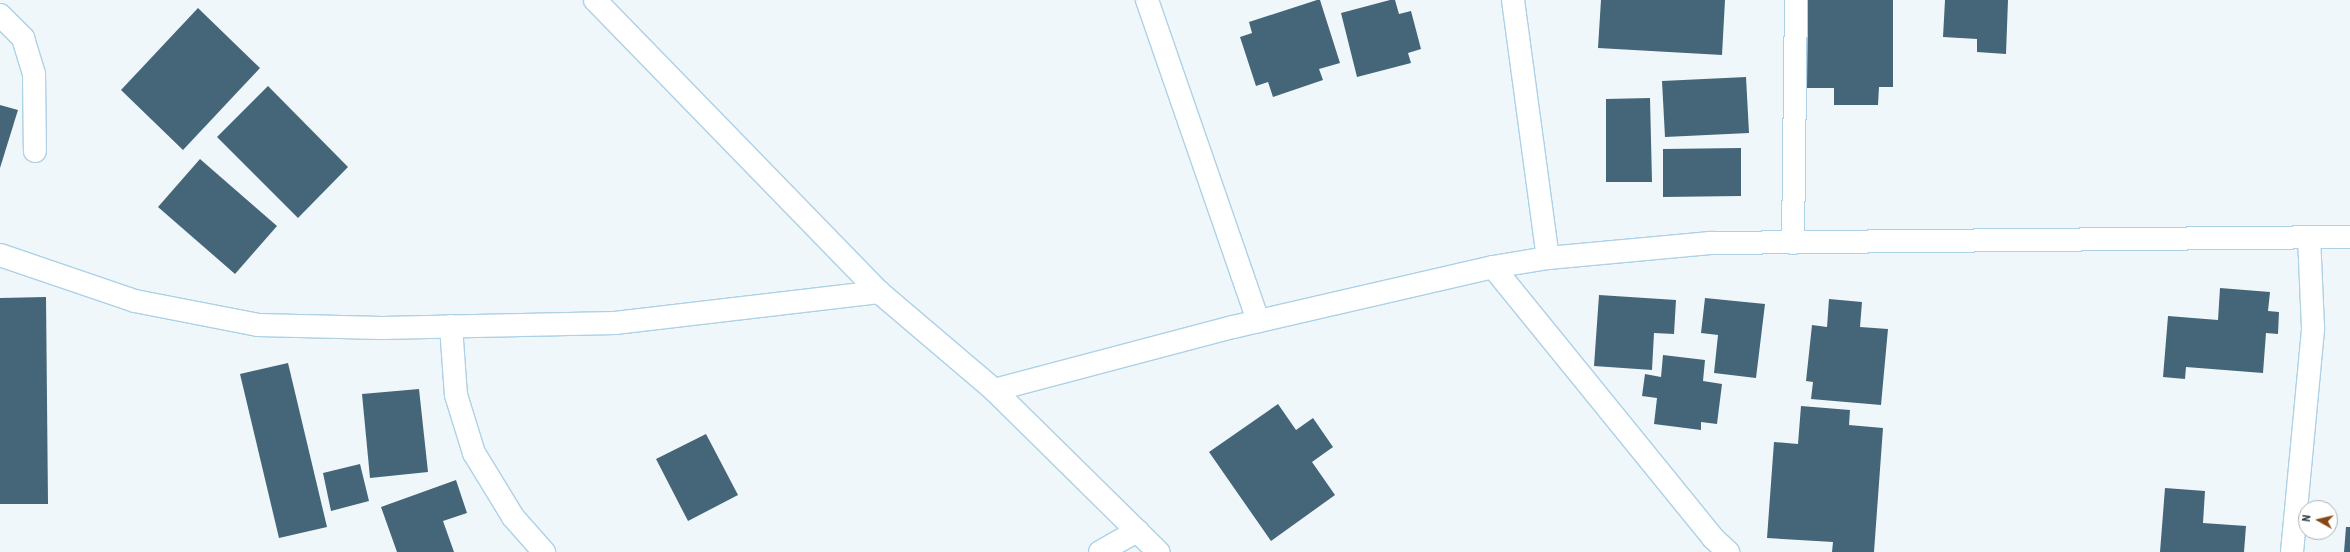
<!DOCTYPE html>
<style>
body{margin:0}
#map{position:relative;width:2350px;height:552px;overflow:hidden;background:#f0f7fb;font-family:"Roboto Condensed",sans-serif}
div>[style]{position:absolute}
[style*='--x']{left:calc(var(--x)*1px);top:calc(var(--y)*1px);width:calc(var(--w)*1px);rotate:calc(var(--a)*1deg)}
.building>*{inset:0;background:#456678}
.roads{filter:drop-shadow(1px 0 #add1e6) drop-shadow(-1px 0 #add1e6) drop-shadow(0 1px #add1e6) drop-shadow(0 -1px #add1e6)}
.minor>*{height:22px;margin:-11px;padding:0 11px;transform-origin:11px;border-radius:11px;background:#fff}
span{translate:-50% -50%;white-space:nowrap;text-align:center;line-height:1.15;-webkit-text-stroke:4px #fff;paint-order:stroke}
.north{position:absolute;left:2298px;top:500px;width:40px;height:40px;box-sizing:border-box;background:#fff;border:1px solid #abb1b4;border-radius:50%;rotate:278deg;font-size:11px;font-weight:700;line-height:16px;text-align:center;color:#2c3b43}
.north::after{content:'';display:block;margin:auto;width:14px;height:18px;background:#884712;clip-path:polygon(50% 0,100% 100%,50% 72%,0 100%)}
</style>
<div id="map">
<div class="building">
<i style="clip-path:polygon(1317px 0,1320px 0,1340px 63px,1319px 69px,1323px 80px,1273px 97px,1268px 82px,1256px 86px,1240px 37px,1252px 33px,1249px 22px)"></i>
<i style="clip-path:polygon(1390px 0,1395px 0,1399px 14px,1411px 11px,1421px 49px,1408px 53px,1411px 63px,1357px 77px,1341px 13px)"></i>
<i style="clip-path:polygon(1601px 0,1725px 0,1722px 55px,1598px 48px)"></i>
<i style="clip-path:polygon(1808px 0,1893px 0,1893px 87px,1879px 87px,1878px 105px,1834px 105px,1834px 88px,1807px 88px)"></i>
<i style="clip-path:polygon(1945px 0,2008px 0,2006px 54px,1977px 52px,1977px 39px,1943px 37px)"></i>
<i style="clip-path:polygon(198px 8px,260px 68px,183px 150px,121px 90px)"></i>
<i style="clip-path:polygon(1746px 77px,1749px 133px,1665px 137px,1662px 81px)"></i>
<i style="clip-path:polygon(268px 86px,348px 167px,298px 218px,217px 137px)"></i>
<i style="clip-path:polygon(1650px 98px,1652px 182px,1606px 182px,1606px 99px)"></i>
<i style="clip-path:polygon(0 105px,18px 110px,0 168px)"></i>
<i style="clip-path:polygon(1741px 148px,1741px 196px,1663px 197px,1663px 149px)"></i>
<i style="clip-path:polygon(200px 159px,277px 226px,235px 274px,158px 207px)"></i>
<i style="clip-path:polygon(2220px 288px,2270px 292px,2268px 311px,2279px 312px,2278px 334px,2266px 333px,2263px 373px,2186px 367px,2185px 379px,2163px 377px,2168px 316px,2218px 320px)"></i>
<i style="clip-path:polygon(1599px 295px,1676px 300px,1674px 334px,1654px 333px,1652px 370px,1594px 366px)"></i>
<i style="clip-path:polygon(46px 297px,48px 504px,0 504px,0 298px)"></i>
<i style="clip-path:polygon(1705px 298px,1765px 304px,1756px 378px,1714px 373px,1718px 335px,1701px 333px)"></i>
<i style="clip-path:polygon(1829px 299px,1862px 302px,1860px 327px,1888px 329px,1881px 405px,1811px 399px,1813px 382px,1806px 381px,1812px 325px,1827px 327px)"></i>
<i style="clip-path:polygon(1663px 355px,1705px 360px,1703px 381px,1722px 384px,1717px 424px,1701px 422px,1701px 430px,1654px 424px,1657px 398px,1642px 396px,1645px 374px,1661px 377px)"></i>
<i style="clip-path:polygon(288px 363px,327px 527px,279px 538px,240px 374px)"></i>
<i style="clip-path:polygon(419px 389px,428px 472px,370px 478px,362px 394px)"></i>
<i style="clip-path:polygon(1278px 404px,1296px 430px,1313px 418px,1333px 447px,1312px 462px,1335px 495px,1271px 541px,1209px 452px)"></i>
<i style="clip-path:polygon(1801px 406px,1850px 410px,1849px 425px,1883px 428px,1874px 552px,1832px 552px,1833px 542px,1767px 538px,1774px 442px,1798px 444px)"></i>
<i style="clip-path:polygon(706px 434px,738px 495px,688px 521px,656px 459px)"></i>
<i style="clip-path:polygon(360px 464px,369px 501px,331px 511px,323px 473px)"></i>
<i style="clip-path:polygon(456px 480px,467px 513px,443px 521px,454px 552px,397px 552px,381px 507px)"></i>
<i style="clip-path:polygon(2165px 488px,2205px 491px,2203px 523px,2246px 526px,2244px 552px,2160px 552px)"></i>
<i style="clip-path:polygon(2346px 527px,2350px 527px,2350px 552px,2344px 552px)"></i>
</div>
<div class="roads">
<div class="minor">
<i style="--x:595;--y:0;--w:407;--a:45.8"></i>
<i style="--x:879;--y:292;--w:151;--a:40.4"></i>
<i style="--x:994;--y:390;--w:231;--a:44.6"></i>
<i style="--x:1147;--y:0;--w:340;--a:70.9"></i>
<i style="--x:1513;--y:0;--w:260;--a:82.3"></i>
<i style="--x:0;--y:15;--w:33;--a:45"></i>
<i style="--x:23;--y:38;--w:38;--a:73"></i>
<i style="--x:34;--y:74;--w:77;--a:89.3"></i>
<i style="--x:1793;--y:243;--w:243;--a:-89.3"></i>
<i style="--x:0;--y:255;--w:143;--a:18.8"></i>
<i style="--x:135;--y:301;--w:125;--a:11"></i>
<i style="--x:258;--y:325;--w:124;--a:1.4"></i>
<i style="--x:382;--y:328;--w:233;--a:-1.2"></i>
<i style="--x:615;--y:323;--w:266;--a:-6.7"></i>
<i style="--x:1493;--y:267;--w:349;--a:50.9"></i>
<i style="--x:1713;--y:538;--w:21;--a:43"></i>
<i style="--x:451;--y:326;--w:69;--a:85.9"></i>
<i style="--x:456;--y:395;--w:61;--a:72.8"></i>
<i style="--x:474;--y:453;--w:75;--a:58.6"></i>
<i style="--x:513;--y:517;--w:47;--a:48.5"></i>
<i style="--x:994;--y:390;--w:247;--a:-14.8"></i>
<i style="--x:1233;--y:327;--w:267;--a:-13"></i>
<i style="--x:1493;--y:267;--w:56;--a:-9.3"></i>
<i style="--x:1548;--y:258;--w:163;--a:-5.3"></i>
<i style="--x:1710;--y:243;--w:640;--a:-0.54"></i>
<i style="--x:1100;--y:552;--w:43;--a:-29.6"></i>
<i style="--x:2292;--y:552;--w:225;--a:-84.6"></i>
<i style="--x:2313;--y:328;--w:90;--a:-92.5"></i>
</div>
</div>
<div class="north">N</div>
</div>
